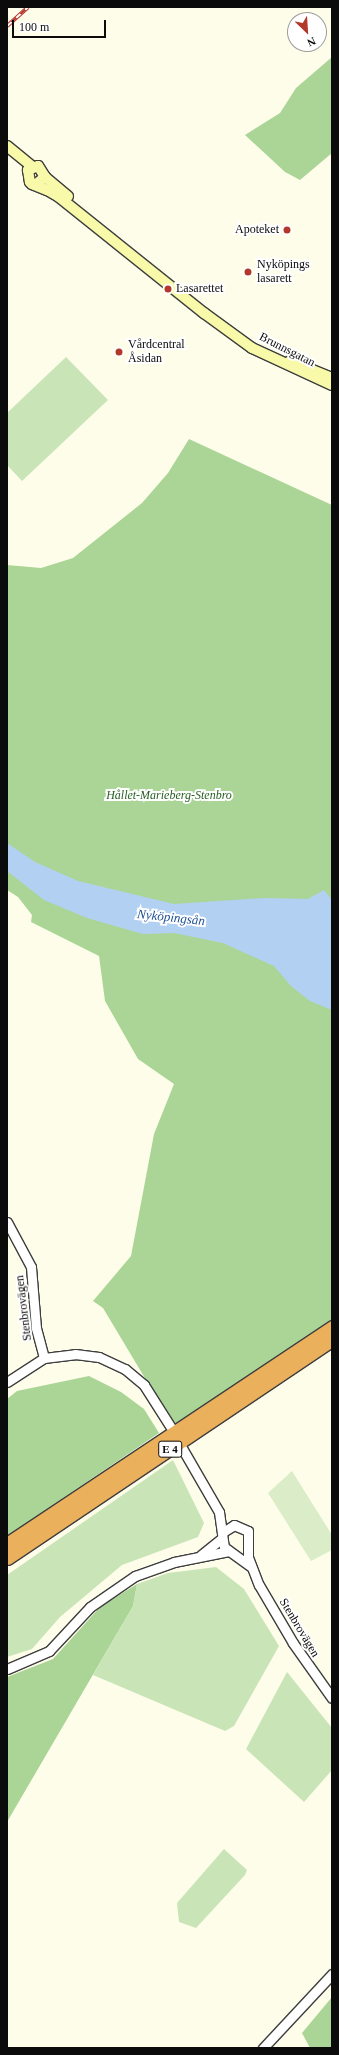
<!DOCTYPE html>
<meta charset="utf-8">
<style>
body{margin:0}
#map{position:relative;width:339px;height:2055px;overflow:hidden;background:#fefdea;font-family:Georgia,serif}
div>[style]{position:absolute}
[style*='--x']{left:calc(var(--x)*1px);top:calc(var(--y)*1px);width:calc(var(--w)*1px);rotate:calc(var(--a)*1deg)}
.green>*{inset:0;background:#c9e5b7}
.forest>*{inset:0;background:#abd597}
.pitch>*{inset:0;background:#dbedc8}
.water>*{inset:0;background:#b2d1f2}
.roads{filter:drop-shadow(1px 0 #3e3e3e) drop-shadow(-1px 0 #3e3e3e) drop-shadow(0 1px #3e3e3e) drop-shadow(0 -1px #3e3e3e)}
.tertiary>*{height:9px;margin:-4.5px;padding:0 4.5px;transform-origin:4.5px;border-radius:4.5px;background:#fff}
.secondary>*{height:10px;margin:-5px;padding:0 5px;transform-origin:5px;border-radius:5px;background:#f8faa9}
.motorway>*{height:13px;margin:-6.5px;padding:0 6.5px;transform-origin:6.5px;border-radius:6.5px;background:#ebb05b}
.rail>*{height:3.5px;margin-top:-1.75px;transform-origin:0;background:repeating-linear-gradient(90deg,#fff 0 6px,#b2382c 0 12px);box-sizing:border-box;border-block:1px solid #b2382c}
.dots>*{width:11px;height:11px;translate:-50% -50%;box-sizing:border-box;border:2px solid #fff;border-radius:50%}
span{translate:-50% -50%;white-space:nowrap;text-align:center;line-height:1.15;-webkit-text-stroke:4px #fff;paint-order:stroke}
.shield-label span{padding:1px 3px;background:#fff;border:1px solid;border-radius:3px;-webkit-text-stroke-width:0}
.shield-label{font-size:11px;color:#0b0b0b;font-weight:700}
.poi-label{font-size:12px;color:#0b0b0b}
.right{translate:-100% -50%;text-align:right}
.left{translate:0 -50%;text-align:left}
.street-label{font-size:12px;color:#0b0b0b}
.park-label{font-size:12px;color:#255e20;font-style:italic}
.water-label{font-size:13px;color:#1d5094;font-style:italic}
.frame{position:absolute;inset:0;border:8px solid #0b0b0b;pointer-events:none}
.north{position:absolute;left:287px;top:12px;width:40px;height:40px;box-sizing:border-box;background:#fff;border:1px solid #9d9d9d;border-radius:50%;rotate:155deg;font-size:11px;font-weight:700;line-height:16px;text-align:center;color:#0b0b0b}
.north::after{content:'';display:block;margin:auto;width:14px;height:18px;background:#b2382c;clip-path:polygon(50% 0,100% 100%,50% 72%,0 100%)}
.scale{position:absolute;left:12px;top:20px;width:94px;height:18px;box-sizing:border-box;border:2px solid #0b0b0b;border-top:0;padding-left:5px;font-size:12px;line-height:14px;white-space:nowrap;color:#0b0b0b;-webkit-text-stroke:3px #fff;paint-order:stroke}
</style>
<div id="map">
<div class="green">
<i style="clip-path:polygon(66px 357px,108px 400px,22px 481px,7px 465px,7px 413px)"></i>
<i style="clip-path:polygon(173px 1460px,204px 1523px,198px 1537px,122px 1565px,60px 1617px,32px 1649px,7px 1657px,7px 1575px)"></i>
<i style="clip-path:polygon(216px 1567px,244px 1589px,279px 1646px,234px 1726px,225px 1731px,93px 1675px,133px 1606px,137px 1584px,168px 1573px)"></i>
<i style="clip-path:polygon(287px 1672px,332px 1728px,332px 1770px,304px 1802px,246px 1749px)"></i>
<i style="clip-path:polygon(224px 1849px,247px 1870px,245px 1875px,196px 1928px,179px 1922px,177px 1903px)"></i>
</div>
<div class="forest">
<i style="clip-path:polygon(332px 57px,332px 153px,300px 180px,285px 172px,245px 135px,280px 113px,296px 88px)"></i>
<i style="clip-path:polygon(189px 439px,332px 505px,332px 1319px,173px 1425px,103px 1308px,93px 1301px,131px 1256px,154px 1134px,174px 1084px,138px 1059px,105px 1001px,99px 956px,31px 922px,32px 915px,18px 897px,7px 890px,7px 565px,41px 568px,73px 558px,142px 503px,168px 473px)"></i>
<i style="clip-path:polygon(89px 1376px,121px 1392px,144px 1409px,159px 1433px,7px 1536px,7px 1399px,17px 1391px)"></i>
<i style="clip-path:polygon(137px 1584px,133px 1606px,7px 1822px,7px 1677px,53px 1659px,100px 1607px)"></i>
<i style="clip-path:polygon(332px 1997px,332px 2048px,310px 2048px,302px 2033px)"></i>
</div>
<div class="pitch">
<i style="clip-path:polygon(292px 1471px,332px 1535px,332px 1550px,311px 1561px,268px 1493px)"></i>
</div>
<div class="water">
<i style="clip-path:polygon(7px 843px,35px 862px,78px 881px,174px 904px,265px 898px,308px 899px,324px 890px,332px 900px,332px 1010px,310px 1001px,291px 986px,274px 966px,223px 943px,174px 933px,143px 934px,87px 918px,44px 900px,7px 871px)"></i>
</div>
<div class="roads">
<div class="tertiary">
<i style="--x:7;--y:1222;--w:51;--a:61.9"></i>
<i style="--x:31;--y:1267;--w:61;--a:85.3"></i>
<i style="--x:36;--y:1328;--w:31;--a:75"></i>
<i style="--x:7;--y:1382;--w:44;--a:-33"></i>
<i style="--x:44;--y:1358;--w:31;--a:-7"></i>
<i style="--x:75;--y:1354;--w:24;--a:7"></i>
<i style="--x:99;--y:1357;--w:29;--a:25"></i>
<i style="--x:125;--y:1369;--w:25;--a:40"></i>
<i style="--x:144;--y:1385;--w:49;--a:57.6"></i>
<i style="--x:182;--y:1448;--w:74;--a:60"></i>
<i style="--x:219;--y:1512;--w:35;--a:82"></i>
<i style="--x:224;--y:1547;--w:32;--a:36"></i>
<i style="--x:223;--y:1532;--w:13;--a:-32"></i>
<i style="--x:234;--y:1525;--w:15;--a:23"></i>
<i style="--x:248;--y:1531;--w:26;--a:90"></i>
<i style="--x:248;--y:1557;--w:30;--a:69"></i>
<i style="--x:259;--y:1585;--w:67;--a:59.6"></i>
<i style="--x:293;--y:1643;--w:67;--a:54.7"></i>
<i style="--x:201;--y:1555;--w:26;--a:-39"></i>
<i style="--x:7;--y:1669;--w:46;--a:-23.2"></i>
<i style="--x:49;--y:1651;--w:60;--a:-47"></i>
<i style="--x:90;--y:1607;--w:55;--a:-34.6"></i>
<i style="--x:135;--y:1576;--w:41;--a:-19.7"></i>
<i style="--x:174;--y:1562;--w:56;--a:-11.3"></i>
<i style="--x:263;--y:2048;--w:101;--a:-47"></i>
</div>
<div class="secondary">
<i style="--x:7;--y:146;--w:33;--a:39"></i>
<i style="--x:45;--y:177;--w:30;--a:40"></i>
<i style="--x:35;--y:185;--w:13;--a:-39"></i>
<i style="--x:45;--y:177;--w:13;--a:-122"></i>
<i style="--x:38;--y:166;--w:11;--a:158"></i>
<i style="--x:28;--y:170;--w:12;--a:81"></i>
<i style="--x:30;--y:182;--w:3;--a:45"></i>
<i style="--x:32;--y:184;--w:16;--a:22"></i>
<i style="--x:47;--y:190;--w:14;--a:30"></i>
<i style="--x:59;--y:197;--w:186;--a:38.7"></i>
<i style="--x:204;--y:313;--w:59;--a:36.1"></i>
<i style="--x:252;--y:348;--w:88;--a:24.8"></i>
<i style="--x:290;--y:361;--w:45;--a:22"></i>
</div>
<div class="motorway">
<i style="--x:7;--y:1544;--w:391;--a:-33.7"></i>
<i style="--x:7;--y:1558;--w:391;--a:-33.9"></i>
</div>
</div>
<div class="rail">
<i style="--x:7;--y:26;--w:28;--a:-42"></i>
</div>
<div class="dots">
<i style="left:287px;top:230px;background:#b2382c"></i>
<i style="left:248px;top:272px;background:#b2382c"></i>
<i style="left:168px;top:289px;background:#b2382c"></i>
<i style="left:119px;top:352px;background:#b2382c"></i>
</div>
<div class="shield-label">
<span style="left:170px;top:1449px">E 4</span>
</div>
<div class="poi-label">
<span class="right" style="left:279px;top:230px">Apoteket</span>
<span class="left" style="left:257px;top:272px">Nyköpings<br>lasarett</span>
<span class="left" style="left:176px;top:289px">Lasarettet</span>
<span class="left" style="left:128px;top:352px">Vårdcentral<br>Åsidan</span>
</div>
<div class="street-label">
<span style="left:287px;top:350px;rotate:27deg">Brunnsgatan</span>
<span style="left:24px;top:1308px;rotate:-97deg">Stenbrovägen</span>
<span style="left:299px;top:1628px;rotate:59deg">Stenbrovägen</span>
</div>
<div class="park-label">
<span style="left:169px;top:796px">Hållet-Marieberg-Stenbro</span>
</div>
<div class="water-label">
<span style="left:171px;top:918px;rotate:6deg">Nyköpingsån</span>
</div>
<div class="frame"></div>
<div class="north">N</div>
<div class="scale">100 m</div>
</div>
